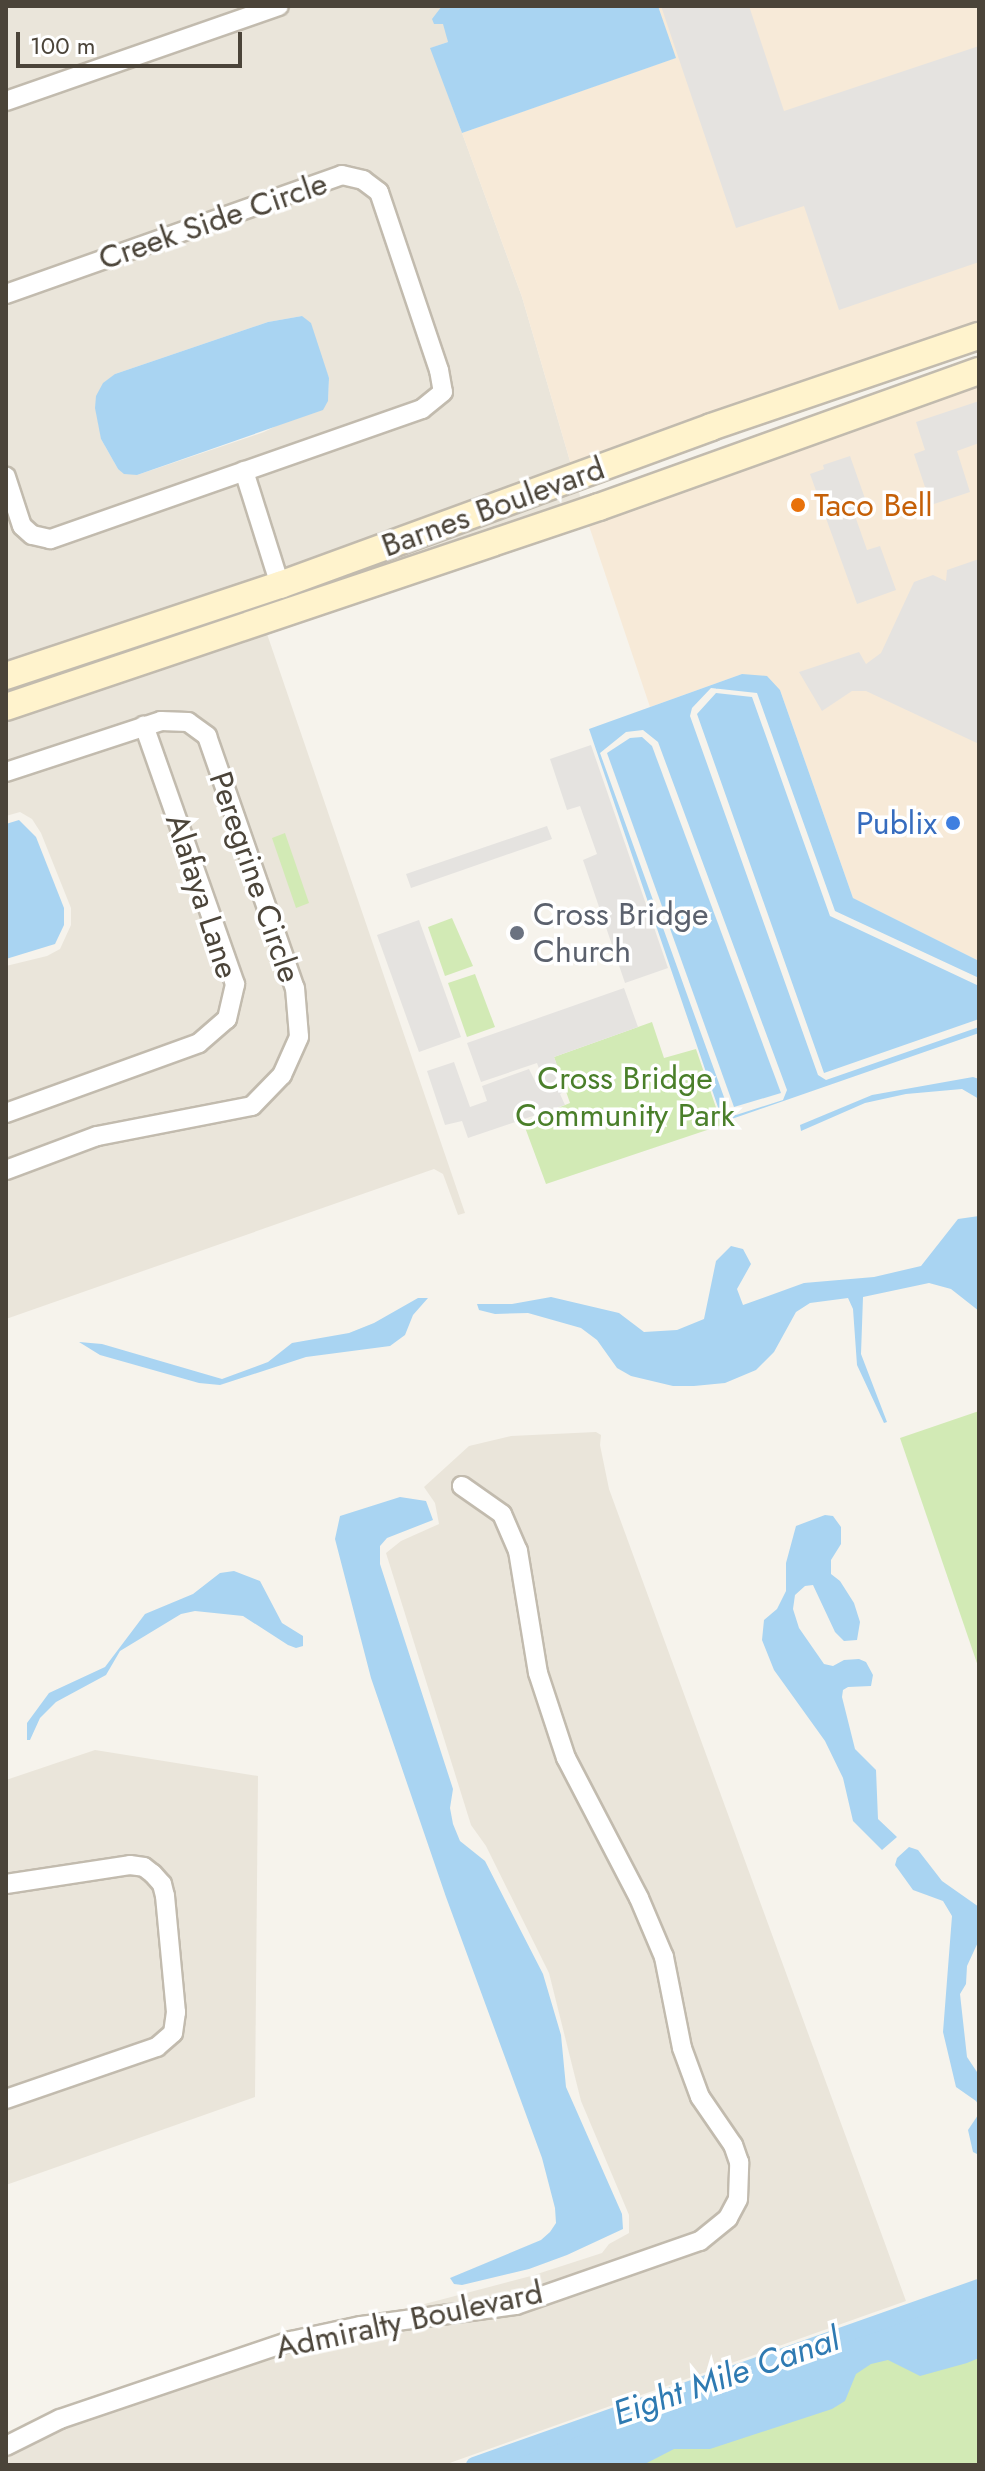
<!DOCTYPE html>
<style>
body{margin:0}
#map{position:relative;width:985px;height:2471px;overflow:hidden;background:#f6f3ec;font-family:Jost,sans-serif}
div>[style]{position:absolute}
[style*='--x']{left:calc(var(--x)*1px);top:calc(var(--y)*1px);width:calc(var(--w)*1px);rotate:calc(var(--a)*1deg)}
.residential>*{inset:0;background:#eae5da}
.commercial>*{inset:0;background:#f7ead8}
.green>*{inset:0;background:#d2eab5}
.parking>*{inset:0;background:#e5e3e0}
.water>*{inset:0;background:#a9d4f2}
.canal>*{height:16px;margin:-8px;padding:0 8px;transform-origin:8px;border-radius:8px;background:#a9d4f2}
.roads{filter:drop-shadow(2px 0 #c2bbae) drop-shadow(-2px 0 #c2bbae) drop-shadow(0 2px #c2bbae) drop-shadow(0 -2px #c2bbae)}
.minor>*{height:18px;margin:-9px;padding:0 9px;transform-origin:9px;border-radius:9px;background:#fff}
.secondary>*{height:26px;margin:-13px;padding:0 13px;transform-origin:13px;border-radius:13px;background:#fff3cd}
.dots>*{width:22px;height:22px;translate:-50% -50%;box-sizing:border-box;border:4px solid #fff;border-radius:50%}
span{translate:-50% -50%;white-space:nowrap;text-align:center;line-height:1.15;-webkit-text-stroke:7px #fff;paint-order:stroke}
.street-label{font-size:32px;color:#4b4439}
.food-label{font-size:32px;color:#c56008}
.left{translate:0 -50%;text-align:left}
.shop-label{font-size:32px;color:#366cbe}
.right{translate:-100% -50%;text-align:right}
.worship-label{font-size:32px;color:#5b616d}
.park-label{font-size:32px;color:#4a7f2a}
.water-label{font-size:34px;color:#2e7ab2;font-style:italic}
.frame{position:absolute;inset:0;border:8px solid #4b4439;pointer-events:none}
.scale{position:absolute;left:16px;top:32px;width:226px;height:36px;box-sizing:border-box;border:4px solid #4b4439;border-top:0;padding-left:10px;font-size:24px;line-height:28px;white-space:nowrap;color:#4b4439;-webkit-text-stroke:6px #fff;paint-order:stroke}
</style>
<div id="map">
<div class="residential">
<i style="clip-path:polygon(evenodd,6px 6px,442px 6px,448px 42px,431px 48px,522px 297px,572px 468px,281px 575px,6px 667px,6px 6px,302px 316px,329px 378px,328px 400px,264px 432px,164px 466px,137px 475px,118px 469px,101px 439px,115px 374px,268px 322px,302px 316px)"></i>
<i style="clip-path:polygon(577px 485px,582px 503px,278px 604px,285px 592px)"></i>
<i style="clip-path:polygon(266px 631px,465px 1213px,458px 1215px,443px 1174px,434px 1169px,6px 1319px,6px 966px,47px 956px,60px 949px,71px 925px,71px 908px,41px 833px,32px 819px,20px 812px,6px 816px,6px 721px)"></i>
<i style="clip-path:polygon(596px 1432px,601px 1435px,600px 1445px,609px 1489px,906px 2301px,444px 2465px,6px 2465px,6px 2441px,318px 2332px,531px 2276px,602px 2253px,609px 2244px,629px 2233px,629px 2215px,581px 2101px,549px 1973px,486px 1846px,471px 1825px,386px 1553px,401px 1541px,439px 1524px,435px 1503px,424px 1487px,469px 1446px,511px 1436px)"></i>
<i style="clip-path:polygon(95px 1750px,258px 1776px,255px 2097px,6px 2185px,6px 1780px)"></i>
</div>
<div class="commercial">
<i style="clip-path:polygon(658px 6px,979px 6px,979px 326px,572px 468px,522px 297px,462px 133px,675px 58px)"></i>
<i style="clip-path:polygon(979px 381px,979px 961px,853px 898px,780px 690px,742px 674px,650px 707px,587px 520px)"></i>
</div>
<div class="green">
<i style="clip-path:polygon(285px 833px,309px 903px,296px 908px,272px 838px)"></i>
<i style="clip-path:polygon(452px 918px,473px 966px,445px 976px,428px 927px)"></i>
<i style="clip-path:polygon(475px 974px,495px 1027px,467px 1037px,448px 983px)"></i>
<i style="clip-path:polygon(652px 1022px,664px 1058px,696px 1049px,722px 1125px,546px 1184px,523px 1122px,570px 1103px,554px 1057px)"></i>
<i style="clip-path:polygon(979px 1411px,979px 1669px,900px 1438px)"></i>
<i style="clip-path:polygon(979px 2289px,979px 2465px,480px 2465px)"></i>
</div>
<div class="parking">
<i style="clip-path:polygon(661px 6px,749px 6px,784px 111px,979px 46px,979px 262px,839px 310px,804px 206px,736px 228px)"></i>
<i style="clip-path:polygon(979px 401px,979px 443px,957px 451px,970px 492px,931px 505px,914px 454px,925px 450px,916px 422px)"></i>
<i style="clip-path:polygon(850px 456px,868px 507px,854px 513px,867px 550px,880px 546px,896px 590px,857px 604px,810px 474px,824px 469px,823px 465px)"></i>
<i style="clip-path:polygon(979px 559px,979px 744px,866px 691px,852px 691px,822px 711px,799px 672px,859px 652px,866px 664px,881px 653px,914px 582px,933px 575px,946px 581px,947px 570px)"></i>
<i style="clip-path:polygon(591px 745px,668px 968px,625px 983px,583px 860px,597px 854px,580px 806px,567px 810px,550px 759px)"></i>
<i style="clip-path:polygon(547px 826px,552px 839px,411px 888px,406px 874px)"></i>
<i style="clip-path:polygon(419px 920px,461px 1037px,419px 1052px,377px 935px)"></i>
<i style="clip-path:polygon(624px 988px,638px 1027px,554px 1057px,566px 1090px,560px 1094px,565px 1105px,468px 1138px,462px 1121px,445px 1125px,427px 1071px,454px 1062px,470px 1107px,487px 1101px,482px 1086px,529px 1069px,537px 1085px,541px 1074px,537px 1063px,481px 1082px,467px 1043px)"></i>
</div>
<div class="water">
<i style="clip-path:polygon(442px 6px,658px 6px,676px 58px,462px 133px,430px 48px,448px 42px,443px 24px,434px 24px,432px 19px)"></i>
<i style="clip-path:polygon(302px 316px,311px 323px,329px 378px,328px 401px,323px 410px,137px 475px,124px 474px,118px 469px,101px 439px,95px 408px,96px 396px,103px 383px,115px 374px,268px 322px)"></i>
<i style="clip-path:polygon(evenodd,742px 674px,767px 676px,780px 690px,853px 898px,979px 961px,979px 978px,835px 911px,757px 693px,711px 688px,692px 708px,690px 716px,818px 1075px,826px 1080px,979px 1027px,979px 1033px,723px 1122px,589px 729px,742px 674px,643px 730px,658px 742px,787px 1090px,783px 1100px,736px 1115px,729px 1111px,600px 753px,626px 732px,643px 730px)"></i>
<i style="clip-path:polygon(716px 693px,752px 697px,830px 916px,979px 986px,979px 1019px,824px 1073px,697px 714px)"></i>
<i style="clip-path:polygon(642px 737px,652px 746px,781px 1093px,734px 1107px,607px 753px,630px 738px)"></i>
<i style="clip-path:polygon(19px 820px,36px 837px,64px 908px,64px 925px,55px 944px,6px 959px,6px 824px)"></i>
<i style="clip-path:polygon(973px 1077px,979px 1079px,979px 1099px,962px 1089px,906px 1094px,865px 1103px,801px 1131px,800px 1125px,872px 1095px)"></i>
<i style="clip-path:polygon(979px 1216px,979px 1311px,951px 1289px,929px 1283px,863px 1297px,861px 1354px,887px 1422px,884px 1423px,857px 1365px,853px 1309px,848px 1298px,810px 1303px,796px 1312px,774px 1352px,756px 1370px,725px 1383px,694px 1386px,673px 1386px,631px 1376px,617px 1368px,597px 1340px,581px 1328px,528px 1313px,495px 1314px,479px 1310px,477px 1304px,512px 1304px,551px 1297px,619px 1313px,644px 1332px,677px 1330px,704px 1319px,716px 1261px,731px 1246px,743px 1249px,751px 1264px,737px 1289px,743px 1305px,804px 1283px,874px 1277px,921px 1266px,958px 1219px)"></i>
<i style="clip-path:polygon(418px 1298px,428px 1298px,413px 1315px,405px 1335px,390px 1346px,306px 1357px,220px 1385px,199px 1383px,100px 1355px,79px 1342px,102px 1344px,222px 1379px,268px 1362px,292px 1343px,349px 1333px,374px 1323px)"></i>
<i style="clip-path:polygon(400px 1497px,426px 1501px,433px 1520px,387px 1538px,380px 1546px,380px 1564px,453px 1789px,450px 1808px,453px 1824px,460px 1841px,485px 1861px,543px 1974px,561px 2035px,566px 2087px,622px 2214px,623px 2229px,567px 2255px,529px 2269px,462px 2285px,454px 2284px,450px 2278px,541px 2240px,550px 2232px,556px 2223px,555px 2208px,542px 2158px,446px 1897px,371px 1678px,335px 1539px,340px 1516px)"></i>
<i style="clip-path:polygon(825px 1515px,833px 1516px,841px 1527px,841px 1544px,831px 1560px,831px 1574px,840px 1581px,854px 1603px,860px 1622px,857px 1640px,844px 1641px,835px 1632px,813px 1585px,805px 1586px,795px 1595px,793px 1609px,799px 1628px,824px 1664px,833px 1666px,844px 1660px,859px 1659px,866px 1662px,873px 1675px,871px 1686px,848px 1687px,843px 1690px,842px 1697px,855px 1749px,876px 1770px,878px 1819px,897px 1837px,882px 1850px,853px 1821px,843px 1778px,825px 1741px,774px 1670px,762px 1640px,764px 1620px,777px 1609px,786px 1591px,786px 1563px,796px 1526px)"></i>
<i style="clip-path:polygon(234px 1571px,260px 1581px,282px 1623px,303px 1636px,303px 1646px,296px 1648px,288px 1645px,243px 1616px,195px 1611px,181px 1614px,120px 1651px,106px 1675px,56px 1702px,40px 1718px,30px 1740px,27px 1740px,27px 1723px,49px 1693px,105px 1667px,145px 1614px,193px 1594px,220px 1573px)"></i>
<i style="clip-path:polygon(909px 1847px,918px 1850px,942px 1881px,979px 1907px,979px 1940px,967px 1966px,966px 1984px,960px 1994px,967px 2057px,979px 2075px,979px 2153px,977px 2154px,973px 2152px,968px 2130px,978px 2115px,979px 2106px,976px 2101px,956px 2087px,943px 2032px,952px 1916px,943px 1901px,913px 1890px,895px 1865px,897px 1858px)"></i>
<i style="clip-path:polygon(979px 2287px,979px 2358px,967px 2363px,920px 2376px,888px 2360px,871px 2364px,856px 2374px,845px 2401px,832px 2409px,710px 2449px,674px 2449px,643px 2465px,474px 2465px)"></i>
</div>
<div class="canal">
<i style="--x:474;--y:2465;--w:535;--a:-19.42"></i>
</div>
<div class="roads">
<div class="minor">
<i style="--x:6;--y:101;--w:289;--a:-19.2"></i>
<i style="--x:6;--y:294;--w:356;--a:-19.5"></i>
<i style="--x:342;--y:175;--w:22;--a:13"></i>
<i style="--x:363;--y:180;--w:20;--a:37"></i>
<i style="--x:379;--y:192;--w:188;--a:71.4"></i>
<i style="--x:439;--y:370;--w:22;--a:80"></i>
<i style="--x:443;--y:392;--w:27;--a:141"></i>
<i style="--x:422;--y:409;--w:394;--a:160.7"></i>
<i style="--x:50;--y:539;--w:18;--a:-167"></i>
<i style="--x:32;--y:535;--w:13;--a:-138"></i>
<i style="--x:22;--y:526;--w:52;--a:-108.1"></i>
<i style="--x:244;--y:471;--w:120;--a:72.5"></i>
<i style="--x:6;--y:772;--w:163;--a:-18.2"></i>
<i style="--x:161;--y:721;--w:27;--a:2"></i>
<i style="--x:188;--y:722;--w:24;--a:36"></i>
<i style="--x:207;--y:736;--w:267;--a:70.8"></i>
<i style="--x:295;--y:988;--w:49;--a:85.3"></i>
<i style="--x:299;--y:1037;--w:42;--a:114.1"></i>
<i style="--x:282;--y:1075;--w:43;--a:134.1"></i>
<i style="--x:252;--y:1106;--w:158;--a:169"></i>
<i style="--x:97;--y:1136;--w:97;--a:159.5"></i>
<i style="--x:6;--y:1113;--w:205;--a:-19.9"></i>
<i style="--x:199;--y:1043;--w:37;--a:-41"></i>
<i style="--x:227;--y:1019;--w:36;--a:-77"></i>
<i style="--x:235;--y:984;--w:274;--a:-109.4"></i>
<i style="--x:6;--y:1884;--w:125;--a:-8.7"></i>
<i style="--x:130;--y:1865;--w:14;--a:8"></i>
<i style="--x:144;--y:1867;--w:11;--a:38"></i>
<i style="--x:153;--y:1874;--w:13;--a:48"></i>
<i style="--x:162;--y:1884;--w:12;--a:76"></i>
<i style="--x:165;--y:1896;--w:117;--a:84.6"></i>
<i style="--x:176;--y:2012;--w:21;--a:98"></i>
<i style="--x:173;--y:2033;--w:21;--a:139"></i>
<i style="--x:157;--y:2047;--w:160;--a:161"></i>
<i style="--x:6;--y:2446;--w:60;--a:-26.6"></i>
<i style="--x:60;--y:2419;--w:244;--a:-18.7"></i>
<i style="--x:291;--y:2341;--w:72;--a:-12.1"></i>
<i style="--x:361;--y:2326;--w:156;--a:-7.7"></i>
<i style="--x:516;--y:2305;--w:195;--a:-19.2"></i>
<i style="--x:700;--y:2241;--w:36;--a:-39"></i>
<i style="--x:728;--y:2218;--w:21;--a:-62"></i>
<i style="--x:738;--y:2199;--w:37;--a:-88"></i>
<i style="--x:739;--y:2162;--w:18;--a:-109"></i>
<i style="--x:733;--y:2145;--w:58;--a:-124.5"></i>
<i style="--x:700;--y:2097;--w:52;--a:-110.2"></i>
<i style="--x:682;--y:2048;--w:93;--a:-101.2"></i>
<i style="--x:664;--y:1957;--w:64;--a:-113"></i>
<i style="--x:639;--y:1898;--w:158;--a:-117.5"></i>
<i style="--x:566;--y:1758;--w:89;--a:-108.2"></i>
<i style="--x:538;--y:1673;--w:124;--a:-99.3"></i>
<i style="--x:518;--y:1551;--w:40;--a:-113.4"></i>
<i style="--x:502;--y:1514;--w:49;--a:-145"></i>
</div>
<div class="secondary">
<i style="--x:6;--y:676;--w:289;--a:-18.4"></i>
<i style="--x:280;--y:585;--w:459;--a:-20.1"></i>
<i style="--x:711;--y:427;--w:283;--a:-18.8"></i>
<i style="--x:6;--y:707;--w:626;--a:-18.64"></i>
<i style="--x:599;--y:507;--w:404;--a:-19.7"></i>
</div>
</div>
<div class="dots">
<i style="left:798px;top:505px;background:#e8710a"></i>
<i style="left:953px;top:823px;background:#3f7fe0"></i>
<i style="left:517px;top:933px;background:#6b7280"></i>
</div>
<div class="street-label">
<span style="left:213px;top:221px;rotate:-19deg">Creek Side Circle</span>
<span style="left:493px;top:507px;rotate:-20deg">Barnes Boulevard</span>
<span style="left:255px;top:877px;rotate:71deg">Peregrine Circle</span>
<span style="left:202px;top:896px;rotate:72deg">Alafaya Lane</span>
<span style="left:409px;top:2320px;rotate:-12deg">Admiralty Boulevard</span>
</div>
<div class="food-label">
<span class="left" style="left:814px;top:505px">Taco Bell</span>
</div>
<div class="shop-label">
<span class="right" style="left:937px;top:823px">Publix</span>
</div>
<div class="worship-label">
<span class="left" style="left:533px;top:933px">Cross Bridge<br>Church</span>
</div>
<div class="park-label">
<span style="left:625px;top:1097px">Cross Bridge<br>Community Park</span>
</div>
<div class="water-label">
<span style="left:726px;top:2376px;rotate:-19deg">Eight Mile Canal</span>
</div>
<div class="frame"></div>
<div class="scale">100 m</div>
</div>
